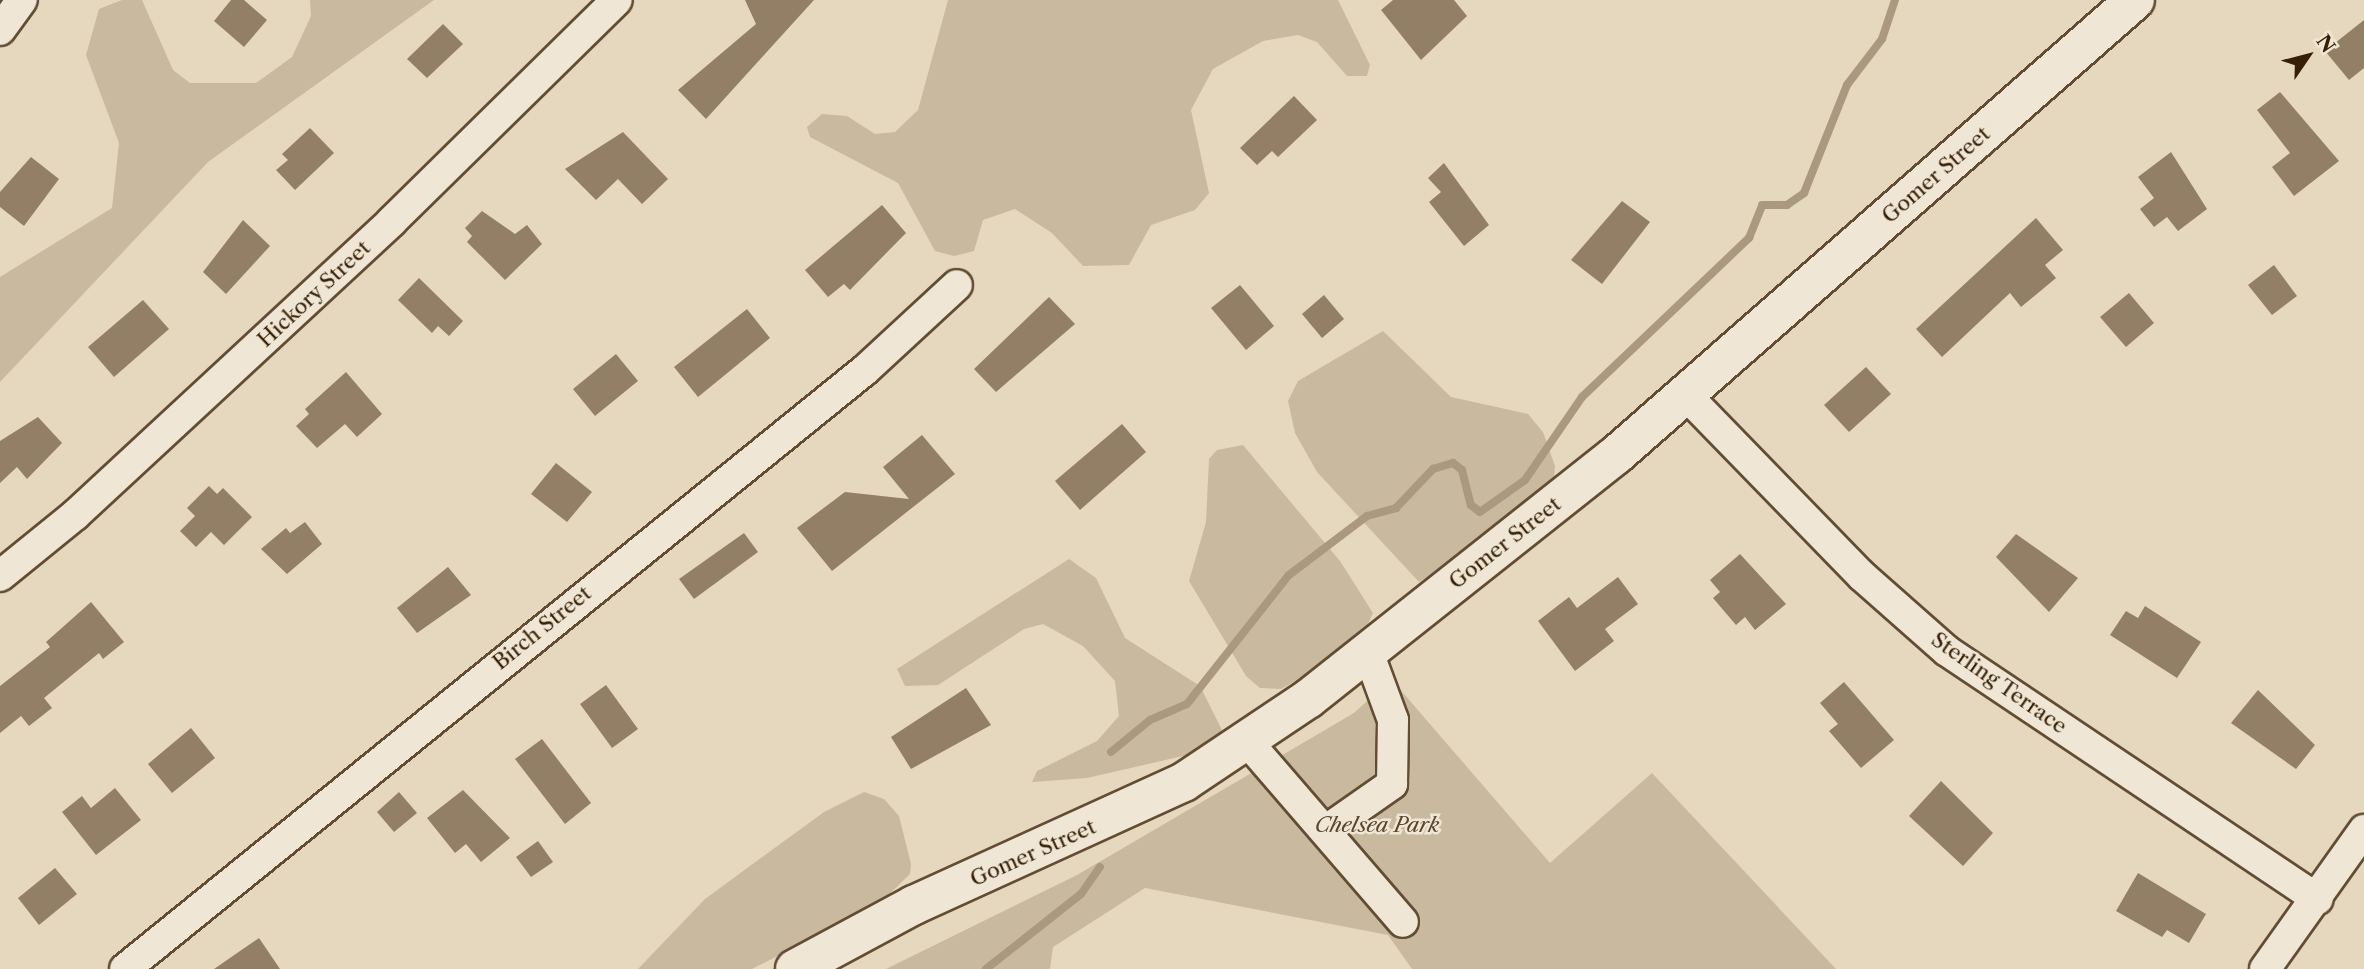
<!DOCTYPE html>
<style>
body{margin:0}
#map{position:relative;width:2364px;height:969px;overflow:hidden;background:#e6d8bf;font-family:"Libre Caslon Text",serif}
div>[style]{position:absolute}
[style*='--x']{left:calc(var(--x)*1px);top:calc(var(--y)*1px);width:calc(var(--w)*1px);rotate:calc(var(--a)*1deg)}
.green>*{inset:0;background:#c8b99f}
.stream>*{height:8px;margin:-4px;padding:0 4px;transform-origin:4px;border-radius:4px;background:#aa997f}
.building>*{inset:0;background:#927f65}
.roads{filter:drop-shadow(2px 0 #624d33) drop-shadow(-2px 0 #624d33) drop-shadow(0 2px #624d33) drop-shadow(0 -2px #624d33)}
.street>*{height:30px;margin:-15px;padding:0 15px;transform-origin:15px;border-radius:15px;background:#efe6d5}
.secondary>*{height:38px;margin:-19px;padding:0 19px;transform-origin:19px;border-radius:19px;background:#efe6d5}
span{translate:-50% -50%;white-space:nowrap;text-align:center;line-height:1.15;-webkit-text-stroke:5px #efe6d5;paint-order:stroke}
.street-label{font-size:21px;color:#361f04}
.park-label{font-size:21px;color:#5a462b;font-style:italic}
.north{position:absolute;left:2273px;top:21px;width:70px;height:70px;-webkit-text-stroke:5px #efe6d5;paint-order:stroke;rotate:55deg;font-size:19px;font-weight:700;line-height:28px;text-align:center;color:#361f04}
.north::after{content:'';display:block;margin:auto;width:24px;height:32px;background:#361f04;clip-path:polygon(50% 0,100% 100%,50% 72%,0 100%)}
</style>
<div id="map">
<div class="green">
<i style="clip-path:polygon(122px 0,142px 0,173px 70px,190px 83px,256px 83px,292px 57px,311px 16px,310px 0,434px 0,208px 162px,0 382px,0 277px,112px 208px,119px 143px,86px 55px,99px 9px)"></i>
<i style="clip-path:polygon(948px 0,1338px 0,1370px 65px,1367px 76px,1347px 76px,1317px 42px,1298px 35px,1263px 41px,1213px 69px,1191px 110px,1209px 193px,1195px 210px,1151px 225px,1129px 265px,1083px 266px,1052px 233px,1015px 209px,983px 220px,974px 251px,954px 256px,935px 251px,898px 183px,810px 137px,807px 127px,822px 114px,847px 116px,875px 134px,895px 132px,918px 110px)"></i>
<i style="clip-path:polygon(1383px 331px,1451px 397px,1528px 414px,1543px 432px,1555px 466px,1554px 478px,1527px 512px,1419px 582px,1317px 472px,1295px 433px,1288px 401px,1298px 381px)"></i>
<i style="clip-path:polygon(1243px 445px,1340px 561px,1373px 613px,1358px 645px,1281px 689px,1260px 688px,1246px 676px,1189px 581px,1206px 522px,1209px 459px,1217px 450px)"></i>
<i style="clip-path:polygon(1069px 559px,1096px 578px,1125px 638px,1200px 686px,1225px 736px,1196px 753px,1087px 778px,1032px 782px,1037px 771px,1097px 741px,1119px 716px,1115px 681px,1083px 646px,1043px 624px,1024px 629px,938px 685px,905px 686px,897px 669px)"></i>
<i style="clip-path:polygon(1391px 679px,1550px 863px,1652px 773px,1836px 969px,1412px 969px,1388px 935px,1145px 888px,1053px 947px,1050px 969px,886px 969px,1077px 875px,1354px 713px)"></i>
<i style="clip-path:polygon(864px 792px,884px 799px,899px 816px,911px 864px,910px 874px,879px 904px,752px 969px,638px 969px,705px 899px,824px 812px)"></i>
</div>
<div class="stream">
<i style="--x:1111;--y:752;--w:50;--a:-39.4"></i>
<i style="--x:1150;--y:720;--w:40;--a:-23.4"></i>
<i style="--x:1187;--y:704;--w:164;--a:-51.7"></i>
<i style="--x:1289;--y:575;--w:98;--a:-37.1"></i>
<i style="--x:1367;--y:516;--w:30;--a:-15"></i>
<i style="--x:1396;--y:508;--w:54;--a:-46.5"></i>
<i style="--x:1433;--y:469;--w:21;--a:-17"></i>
<i style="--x:1453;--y:463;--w:11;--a:38"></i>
<i style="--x:1462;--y:470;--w:36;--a:76"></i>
<i style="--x:1471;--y:505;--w:11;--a:38"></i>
<i style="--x:1480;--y:512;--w:55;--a:-35.4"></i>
<i style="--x:1525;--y:480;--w:101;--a:-55.5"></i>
<i style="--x:1582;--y:397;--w:231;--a:-43.6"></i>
<i style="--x:1749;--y:238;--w:35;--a:-68"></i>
<i style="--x:1762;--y:205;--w:25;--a:0"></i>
<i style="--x:1787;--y:205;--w:21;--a:-35"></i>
<i style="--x:1804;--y:193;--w:116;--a:-68.3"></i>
<i style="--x:1847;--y:85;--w:58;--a:-52.7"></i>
<i style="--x:1882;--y:39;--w:41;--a:-71.6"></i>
<i style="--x:986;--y:969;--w:121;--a:-38.3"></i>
<i style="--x:1081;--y:894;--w:33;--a:-55"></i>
</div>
<div class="building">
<i style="clip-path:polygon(231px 0,244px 0,267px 20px,244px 47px,214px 21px)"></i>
<i style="clip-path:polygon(745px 0,814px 0,706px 119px,678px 90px,756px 24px)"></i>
<i style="clip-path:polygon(1393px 0,1454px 0,1467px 16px,1421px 60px,1381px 10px)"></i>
<i style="clip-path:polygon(2364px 20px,2364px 68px,2349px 80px,2325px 51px)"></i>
<i style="clip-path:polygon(443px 24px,463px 44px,427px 78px,407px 59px)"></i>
<i style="clip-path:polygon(2280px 92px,2339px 161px,2294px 196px,2272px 167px,2290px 153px,2257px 110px)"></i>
<i style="clip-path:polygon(1294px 96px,1317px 120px,1278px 157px,1272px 151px,1257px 165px,1240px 148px)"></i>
<i style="clip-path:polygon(310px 128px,334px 153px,295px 190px,276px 170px,288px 160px,282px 154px)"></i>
<i style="clip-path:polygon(623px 132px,668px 179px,642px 204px,618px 179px,596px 200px,565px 169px)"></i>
<i style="clip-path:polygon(2171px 152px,2207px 209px,2178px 231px,2167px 217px,2154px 227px,2140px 209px,2154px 198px,2138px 177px)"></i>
<i style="clip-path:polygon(31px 157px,59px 179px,24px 226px,0 207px,0 192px)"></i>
<i style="clip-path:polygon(1444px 163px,1489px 225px,1464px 246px,1429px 202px,1441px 192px,1428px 178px)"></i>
<i style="clip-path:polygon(1622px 201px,1650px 222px,1602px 284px,1571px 260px)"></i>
<i style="clip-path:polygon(882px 205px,906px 233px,850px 290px,844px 284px,828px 297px,805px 270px)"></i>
<i style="clip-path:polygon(482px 211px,515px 234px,527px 225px,542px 244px,505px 280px,467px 242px,472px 236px,465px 228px)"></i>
<i style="clip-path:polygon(2036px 218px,2063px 250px,2045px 265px,2056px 278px,2021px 307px,2010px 293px,1942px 357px,1916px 329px)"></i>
<i style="clip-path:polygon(243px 220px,270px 246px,226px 294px,203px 272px)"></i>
<i style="clip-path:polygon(2274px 265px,2297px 296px,2272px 315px,2248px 285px)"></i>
<i style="clip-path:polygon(419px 278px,463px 321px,449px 336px,438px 326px,432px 333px,398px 300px)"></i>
<i style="clip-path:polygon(1240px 285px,1274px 326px,1246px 350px,1211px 308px)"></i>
<i style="clip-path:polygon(2129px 293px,2154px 323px,2126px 347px,2100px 317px)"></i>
<i style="clip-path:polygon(1324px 295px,1344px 319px,1322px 338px,1302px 314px)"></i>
<i style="clip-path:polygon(1049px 297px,1075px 324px,996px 392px,974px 369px)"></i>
<i style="clip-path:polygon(143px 300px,169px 329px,114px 377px,88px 347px)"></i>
<i style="clip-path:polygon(747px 309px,770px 338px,698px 397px,674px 367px)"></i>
<i style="clip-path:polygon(616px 354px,638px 381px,595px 416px,573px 389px)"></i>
<i style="clip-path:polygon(1866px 367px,1891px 394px,1849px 432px,1824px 405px)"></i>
<i style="clip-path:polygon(346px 372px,382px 414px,357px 437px,345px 424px,317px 448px,296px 426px,309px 414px,305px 409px)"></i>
<i style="clip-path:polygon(38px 417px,62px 443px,27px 479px,17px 467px,0 483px,0 441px)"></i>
<i style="clip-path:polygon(1122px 424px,1146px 452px,1080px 510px,1055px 481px)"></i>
<i style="clip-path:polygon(922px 435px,955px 474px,832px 571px,797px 528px,845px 492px,909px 499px,883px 467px)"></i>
<i style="clip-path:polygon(556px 463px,592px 492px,567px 522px,531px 494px)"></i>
<i style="clip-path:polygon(209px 486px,217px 494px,223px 488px,252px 517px,224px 545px,211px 532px,196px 547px,180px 531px,195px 516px,187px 508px)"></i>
<i style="clip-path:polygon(305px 522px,322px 544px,287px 574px,261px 549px,286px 528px,290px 533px)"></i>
<i style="clip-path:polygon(744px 533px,758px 552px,694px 599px,679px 579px)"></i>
<i style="clip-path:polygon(2016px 534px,2078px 578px,2049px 612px,1996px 557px)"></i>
<i style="clip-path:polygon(1740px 554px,1786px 604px,1755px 630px,1745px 617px,1736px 625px,1713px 598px,1720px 592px,1710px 580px)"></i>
<i style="clip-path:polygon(448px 567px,471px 595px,417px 633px,397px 608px)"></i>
<i style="clip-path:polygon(1618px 577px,1638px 604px,1605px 629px,1614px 641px,1575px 671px,1538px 621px,1569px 597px,1577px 608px)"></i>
<i style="clip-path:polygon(91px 602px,124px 642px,103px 659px,99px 653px,44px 698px,52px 708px,29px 726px,21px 716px,0 733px,0 686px,50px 647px,46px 642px)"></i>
<i style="clip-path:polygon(2145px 606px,2201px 642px,2177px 678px,2110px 635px,2126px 611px,2138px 618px)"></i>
<i style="clip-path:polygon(1844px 682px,1894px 740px,1861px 768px,1829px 731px,1838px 724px,1820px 703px)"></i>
<i style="clip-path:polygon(606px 685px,638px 729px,612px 748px,580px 704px)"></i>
<i style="clip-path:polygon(966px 688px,991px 725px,911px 769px,891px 737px)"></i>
<i style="clip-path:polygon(2258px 690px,2315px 745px,2296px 769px,2231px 723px)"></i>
<i style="clip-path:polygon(191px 728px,215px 758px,172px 793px,148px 764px)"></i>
<i style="clip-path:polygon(542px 739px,591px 803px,565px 824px,515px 759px)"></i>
<i style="clip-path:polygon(1941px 781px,1993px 833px,1963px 866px,1909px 816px)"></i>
<i style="clip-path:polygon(115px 788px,141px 820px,96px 855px,62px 812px,82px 796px,91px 808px)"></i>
<i style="clip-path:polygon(463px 790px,510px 838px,481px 862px,466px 844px,455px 853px,427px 818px)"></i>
<i style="clip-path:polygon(399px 792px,417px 813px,394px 832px,377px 812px)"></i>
<i style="clip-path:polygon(538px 841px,553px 862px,531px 877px,516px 857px)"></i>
<i style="clip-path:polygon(55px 868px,77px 894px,39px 925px,18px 898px)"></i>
<i style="clip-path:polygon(2138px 873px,2206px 914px,2189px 943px,2167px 930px,2162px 937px,2116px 911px)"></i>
<i style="clip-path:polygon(259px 938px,280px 969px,214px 969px)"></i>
</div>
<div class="roads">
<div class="street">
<i style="--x:0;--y:30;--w:37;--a:-54"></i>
<i style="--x:1685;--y:394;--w:254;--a:45.8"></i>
<i style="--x:1862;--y:576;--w:113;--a:41.4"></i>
<i style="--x:1947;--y:651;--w:446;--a:33.8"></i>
<i style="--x:0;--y:576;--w:97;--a:-39.1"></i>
<i style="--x:75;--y:515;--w:432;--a:-42.8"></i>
<i style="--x:392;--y:221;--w:315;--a:-44.5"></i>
<i style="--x:1246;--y:740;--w:240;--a:49.2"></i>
<i style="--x:1325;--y:831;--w:82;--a:-35"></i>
<i style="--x:1392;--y:784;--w:64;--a:-89.1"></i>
<i style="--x:1393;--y:720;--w:72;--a:-110.2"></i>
<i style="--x:125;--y:969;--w:952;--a:-38.99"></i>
<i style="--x:865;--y:370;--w:125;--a:-42.7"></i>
<i style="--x:2265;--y:969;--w:171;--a:-54.5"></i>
</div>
<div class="secondary">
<i style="--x:795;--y:969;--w:135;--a:-28.3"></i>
<i style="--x:914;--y:905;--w:297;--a:-24.5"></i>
<i style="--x:1184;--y:782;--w:149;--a:-33.8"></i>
<i style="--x:1308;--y:699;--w:393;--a:-38.4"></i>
<i style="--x:1616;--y:455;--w:690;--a:-41.24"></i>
</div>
</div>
<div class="street-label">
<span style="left:1936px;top:175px;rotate:-41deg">Gomer Street</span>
<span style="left:314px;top:294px;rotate:-43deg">Hickory Street</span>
<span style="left:1505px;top:543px;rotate:-38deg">Gomer Street</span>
<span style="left:542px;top:628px;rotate:-39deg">Birch Street</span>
<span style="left:1999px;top:683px;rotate:35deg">Sterling Terrace</span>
<span style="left:1033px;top:853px;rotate:-24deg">Gomer Street</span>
</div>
<div class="park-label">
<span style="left:1377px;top:825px">Chelsea Park</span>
</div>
<div class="north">N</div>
</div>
